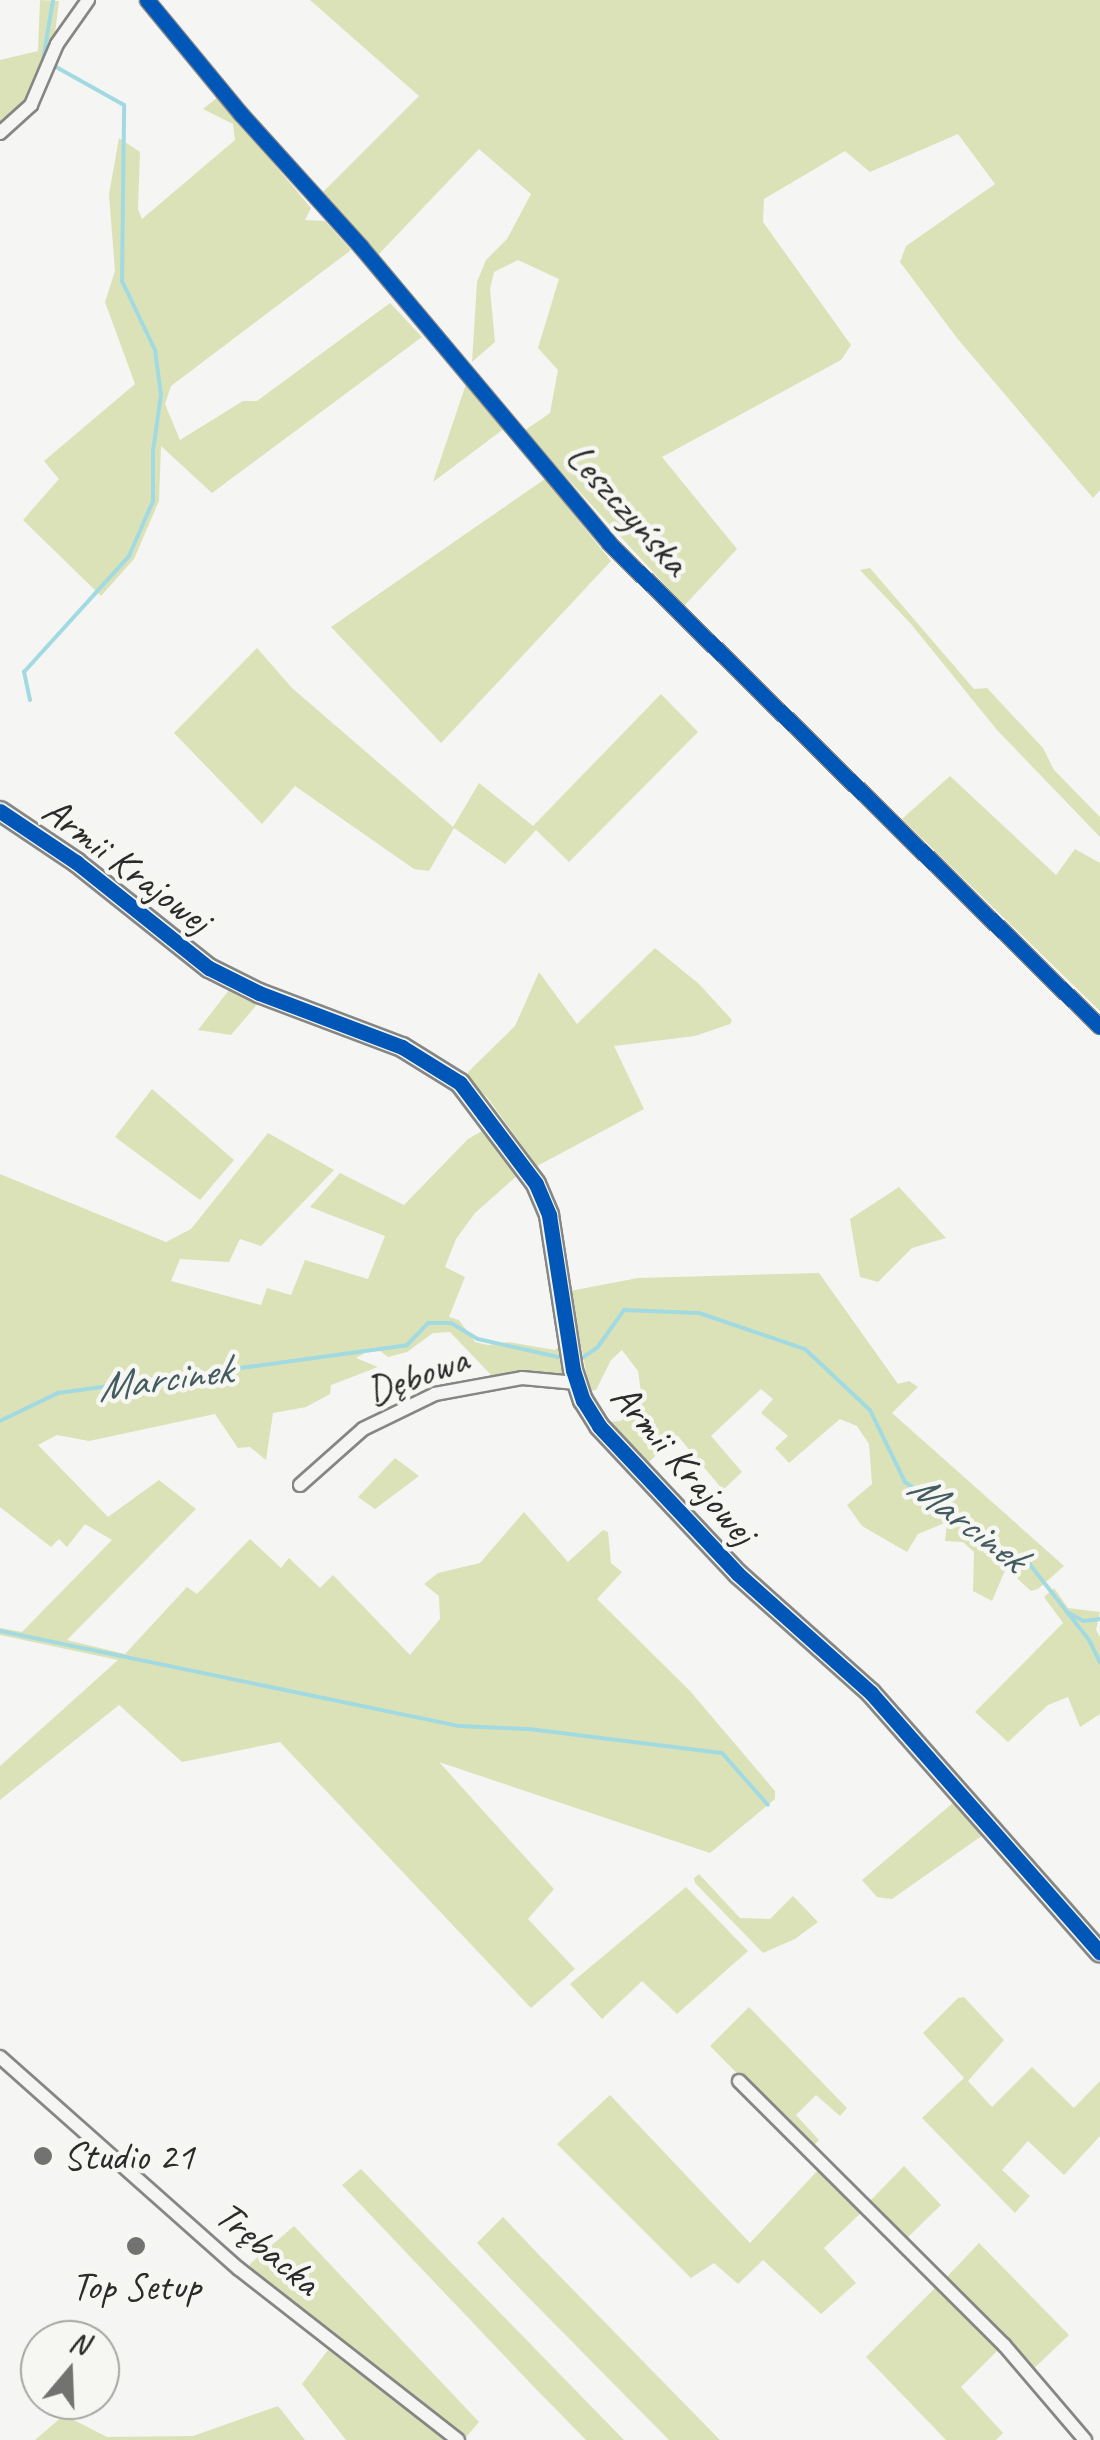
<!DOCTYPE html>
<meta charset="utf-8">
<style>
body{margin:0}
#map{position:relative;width:1100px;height:2440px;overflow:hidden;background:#f5f5f3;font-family:Caveat,sans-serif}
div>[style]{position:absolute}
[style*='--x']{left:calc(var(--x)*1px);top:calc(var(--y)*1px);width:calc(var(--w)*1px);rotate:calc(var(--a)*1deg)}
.green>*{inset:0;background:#dce2b7}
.stream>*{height:4px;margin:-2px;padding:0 2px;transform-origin:2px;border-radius:2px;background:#a2dae2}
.roads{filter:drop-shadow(2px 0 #868685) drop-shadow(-2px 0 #868685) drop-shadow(0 2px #868685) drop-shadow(0 -2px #868685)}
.street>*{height:12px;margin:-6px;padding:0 6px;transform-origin:6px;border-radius:6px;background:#f5f5f3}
.secondary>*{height:18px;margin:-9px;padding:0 9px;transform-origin:9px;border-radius:9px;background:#f5f5f3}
.cycleway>*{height:15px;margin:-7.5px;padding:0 7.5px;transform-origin:7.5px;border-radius:7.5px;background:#0057b8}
.dots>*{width:28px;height:28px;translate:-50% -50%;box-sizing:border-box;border:5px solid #f6f6f2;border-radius:50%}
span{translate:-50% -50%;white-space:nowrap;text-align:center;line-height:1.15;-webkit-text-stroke:9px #f6f6f2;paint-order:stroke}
.street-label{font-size:40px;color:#2b2b2b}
.poi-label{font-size:40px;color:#2b2b2b}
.left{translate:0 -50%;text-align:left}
.water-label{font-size:42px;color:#445c60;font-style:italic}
.north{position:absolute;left:20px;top:2320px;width:100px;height:100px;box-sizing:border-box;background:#f6f6f2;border:2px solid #a5a5a2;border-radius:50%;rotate:19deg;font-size:28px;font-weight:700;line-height:40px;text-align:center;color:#2b2b2b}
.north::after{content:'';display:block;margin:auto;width:35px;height:45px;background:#727271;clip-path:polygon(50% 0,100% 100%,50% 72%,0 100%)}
</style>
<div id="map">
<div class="green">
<i style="clip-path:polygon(40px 0,59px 1px,54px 41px,27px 99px,0 126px,0 60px,38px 51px)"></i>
<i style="clip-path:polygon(310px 0,1100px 0,1100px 490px,1093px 498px,957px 338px,900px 262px,906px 246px,995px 184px,958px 134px,870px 172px,845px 151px,764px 199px,763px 222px,851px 345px,841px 360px,662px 457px,737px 549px,684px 606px,524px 431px,550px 413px,558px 370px,538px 348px,559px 279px,518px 260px,494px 272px,490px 289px,495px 342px,472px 362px,477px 282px,486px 260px,507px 239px,531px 194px,479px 149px,378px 255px,323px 192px,419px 96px)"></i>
<i style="clip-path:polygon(218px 97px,311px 208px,305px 220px,325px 221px,351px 250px,171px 386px,165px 404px,180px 440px,243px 401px,257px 401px,390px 303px,422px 337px,212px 493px,161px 446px,159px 501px,134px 559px,101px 596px,23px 520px,59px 479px,44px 461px,135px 384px,105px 302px,115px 271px,109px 194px,119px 138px,140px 152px,138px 209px,142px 219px,235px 140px,233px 124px,203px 109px)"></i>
<i style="clip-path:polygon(466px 384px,505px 428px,433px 482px)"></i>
<i style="clip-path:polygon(545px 479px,611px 561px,441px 743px,331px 627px)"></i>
<i style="clip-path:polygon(870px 568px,974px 689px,987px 688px,1043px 748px,1054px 770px,1100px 817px,1100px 837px,997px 730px,911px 624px,860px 570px)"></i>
<i style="clip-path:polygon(257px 648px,292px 688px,453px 827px,479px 783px,533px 826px,661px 694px,698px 732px,569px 862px,536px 830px,505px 864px,454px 828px,429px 871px,414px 869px,295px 786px,262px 824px,174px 733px)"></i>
<i style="clip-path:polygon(950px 776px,1056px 875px,1075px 849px,1100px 863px,1100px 1011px,902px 819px)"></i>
<i style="clip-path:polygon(655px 948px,699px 984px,732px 1020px,730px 1024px,695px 1036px,614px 1046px,644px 1109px,537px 1166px,487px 1097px,466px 1078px,469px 1071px,515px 1026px,539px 972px,577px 1024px)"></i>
<i style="clip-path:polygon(229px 990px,259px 1002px,231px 1035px,198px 1030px)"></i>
<i style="clip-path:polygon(152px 1089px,234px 1160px,200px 1200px,115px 1137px)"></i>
<i style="clip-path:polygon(489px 1127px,520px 1173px,475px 1213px,456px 1239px,445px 1267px,465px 1277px,449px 1317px,459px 1320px,475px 1342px,488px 1345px,508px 1342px,555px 1350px,560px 1346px,564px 1374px,507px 1373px,493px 1377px,450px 1332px,433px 1333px,407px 1352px,388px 1357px,375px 1347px,356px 1358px,378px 1367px,331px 1385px,330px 1394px,306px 1407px,273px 1413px,266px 1460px,250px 1447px,238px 1448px,215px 1414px,89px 1441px,57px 1435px,38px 1445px,108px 1517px,159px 1480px,196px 1509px,67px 1640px,125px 1654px,187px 1587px,197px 1594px,250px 1539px,281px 1568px,289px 1558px,320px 1588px,333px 1575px,410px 1655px,440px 1619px,439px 1596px,424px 1584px,438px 1573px,480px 1563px,524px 1512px,568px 1562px,603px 1530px,608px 1532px,611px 1563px,622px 1572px,597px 1599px,690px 1691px,775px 1791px,775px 1799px,710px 1853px,439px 1762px,554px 1889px,528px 1919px,575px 1969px,531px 2008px,280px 1742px,182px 1762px,119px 1705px,0 1800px,0 1766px,118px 1660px,0 1635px,0 1628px,22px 1632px,112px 1540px,85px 1524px,67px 1547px,59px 1539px,51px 1547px,0 1507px,0 1174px,166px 1242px,191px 1229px,268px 1133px,334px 1170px,261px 1246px,240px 1239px,229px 1262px,180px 1259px,171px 1281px,261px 1305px,267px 1288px,291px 1295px,305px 1260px,368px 1279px,385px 1236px,310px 1207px,340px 1173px,404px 1205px,468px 1139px)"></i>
<i style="clip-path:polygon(899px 1187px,946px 1238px,912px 1248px,878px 1282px,860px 1277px,850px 1219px)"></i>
<i style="clip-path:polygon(819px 1273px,898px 1384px,909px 1381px,918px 1387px,892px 1413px,1064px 1566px,1038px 1589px,1031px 1591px,1006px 1568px,992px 1601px,973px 1591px,974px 1552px,963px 1542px,945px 1541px,947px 1522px,918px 1534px,907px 1552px,862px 1526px,847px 1505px,872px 1484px,869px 1444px,857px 1426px,840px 1419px,789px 1463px,775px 1448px,788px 1436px,761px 1413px,773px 1399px,761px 1389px,711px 1436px,742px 1472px,723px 1490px,677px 1435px,646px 1465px,609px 1422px,621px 1421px,636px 1403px,641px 1392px,638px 1371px,622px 1350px,611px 1360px,596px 1390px,590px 1391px,570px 1291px,638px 1278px)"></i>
<i style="clip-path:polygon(395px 1458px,419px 1476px,375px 1509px,358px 1497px)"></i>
<i style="clip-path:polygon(1054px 1588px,1068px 1608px,1100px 1612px,1096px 1630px,1100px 1637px,1100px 1714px,1080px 1727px,1068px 1697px,1048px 1705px,1008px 1742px,975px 1712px,1063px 1623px,1044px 1597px)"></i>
<i style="clip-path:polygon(954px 1802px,983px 1835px,892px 1899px,877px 1897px,862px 1880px)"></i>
<i style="clip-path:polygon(699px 1874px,740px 1918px,770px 1919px,793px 1896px,818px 1922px,795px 1939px,763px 1953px,695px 1883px,694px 1878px)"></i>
<i style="clip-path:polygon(686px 1887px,748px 1951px,677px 2014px,642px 1981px,602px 2019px,570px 1984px)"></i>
<i style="clip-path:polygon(964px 1997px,1004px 2040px,968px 2081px,992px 2107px,1032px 2067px,1074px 2108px,1100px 2081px,1100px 2136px,1064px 2175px,1028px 2141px,1002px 2170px,1030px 2196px,1015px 2213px,922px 2118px,964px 2078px,923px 2033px,958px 1998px)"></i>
<i style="clip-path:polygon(749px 2007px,847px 2108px,840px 2116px,816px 2095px,796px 2115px,819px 2140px,811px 2148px,710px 2046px)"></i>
<i style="clip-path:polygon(610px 2095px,750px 2243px,819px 2169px,862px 2212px,824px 2248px,856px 2283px,821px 2314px,763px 2260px,738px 2284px,714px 2263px,691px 2278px,557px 2144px)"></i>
<i style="clip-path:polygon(904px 2166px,941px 2205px,904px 2241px,868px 2203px)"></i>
<i style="clip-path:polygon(361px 2169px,467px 2279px,624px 2440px,586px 2440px,533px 2386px,342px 2185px)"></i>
<i style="clip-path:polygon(503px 2217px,541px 2257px,720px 2440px,669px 2440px,526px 2295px,477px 2243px)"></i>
<i style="clip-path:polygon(294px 2226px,479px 2422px,467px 2436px,249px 2271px,250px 2264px)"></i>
<i style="clip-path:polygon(979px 2243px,1069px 2335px,1030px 2372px,944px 2280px)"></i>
<i style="clip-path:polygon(935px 2288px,998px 2350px,961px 2387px,1003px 2433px,996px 2440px,946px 2440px,866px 2357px)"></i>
<i style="clip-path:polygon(328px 2350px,412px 2413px,445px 2440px,346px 2440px,302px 2384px)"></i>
<i style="clip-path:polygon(278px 2406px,305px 2440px,35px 2440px,64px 2415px,107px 2437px,193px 2436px)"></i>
</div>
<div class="stream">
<i style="--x:43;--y:60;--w:61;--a:-80.5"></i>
<i style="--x:30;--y:700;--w:29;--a:-102"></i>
<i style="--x:24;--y:672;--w:156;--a:-47.8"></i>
<i style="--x:129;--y:556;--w:60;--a:-66.4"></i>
<i style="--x:153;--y:501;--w:50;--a:-90"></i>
<i style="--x:153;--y:451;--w:57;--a:-81.9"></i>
<i style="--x:161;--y:395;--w:45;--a:-97.6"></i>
<i style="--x:155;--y:350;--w:76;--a:-115.6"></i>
<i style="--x:122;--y:281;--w:176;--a:-89.3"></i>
<i style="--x:124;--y:105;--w:84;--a:-150.7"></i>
<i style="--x:579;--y:1360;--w:22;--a:-34"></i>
<i style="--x:597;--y:1348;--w:47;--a:-54.6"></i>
<i style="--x:624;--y:1310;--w:75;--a:2.3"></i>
<i style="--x:699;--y:1313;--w:112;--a:18.8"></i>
<i style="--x:805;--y:1349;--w:89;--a:43.2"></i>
<i style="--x:870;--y:1410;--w:80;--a:64.1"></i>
<i style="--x:905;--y:1482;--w:133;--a:34.9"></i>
<i style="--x:1014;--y:1558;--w:10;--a:-6"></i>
<i style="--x:1024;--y:1557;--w:105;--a:51.9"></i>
<i style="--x:1089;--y:1640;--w:25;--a:64"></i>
<i style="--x:0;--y:1421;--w:64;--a:-25.8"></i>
<i style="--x:58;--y:1393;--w:352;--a:-7.8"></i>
<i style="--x:407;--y:1345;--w:30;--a:-46"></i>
<i style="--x:428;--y:1323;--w:23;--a:0"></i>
<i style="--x:451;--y:1323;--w:31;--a:31"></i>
<i style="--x:478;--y:1339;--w:82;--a:12.7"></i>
<i style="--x:1067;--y:1612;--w:18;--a:29"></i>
<i style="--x:1083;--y:1621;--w:17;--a:-7"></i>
<i style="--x:0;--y:1631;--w:469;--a:11.7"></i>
<i style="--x:459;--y:1726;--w:70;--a:2.5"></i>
<i style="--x:529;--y:1729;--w:194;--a:7.1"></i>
<i style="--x:722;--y:1753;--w:69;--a:48.5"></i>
</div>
<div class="roads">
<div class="street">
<i style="--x:147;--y:0;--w:148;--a:50.5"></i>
<i style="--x:241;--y:114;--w:179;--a:47.9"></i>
<i style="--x:361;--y:247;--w:386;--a:50"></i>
<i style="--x:609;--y:543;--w:689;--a:44.59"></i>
<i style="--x:0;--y:133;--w:42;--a:-42.1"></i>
<i style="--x:31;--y:105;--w:66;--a:-66.9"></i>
<i style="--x:57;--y:44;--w:54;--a:-54.8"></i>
<i style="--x:300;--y:1485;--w:84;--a:-41.6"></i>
<i style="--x:363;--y:1429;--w:80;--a:-25.9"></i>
<i style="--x:435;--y:1394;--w:88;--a:-10.4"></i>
<i style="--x:522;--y:1378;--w:54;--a:5.3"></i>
<i style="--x:0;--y:2057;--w:319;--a:41.6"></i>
<i style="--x:239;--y:2269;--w:278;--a:38"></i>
<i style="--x:739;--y:2081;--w:374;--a:44.9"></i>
<i style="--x:1004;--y:2345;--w:125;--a:49.5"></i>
</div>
<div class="secondary">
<i style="--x:0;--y:811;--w:92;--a:33.9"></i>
<i style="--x:76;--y:862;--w:170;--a:38.6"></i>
<i style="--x:209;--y:968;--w:56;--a:26.6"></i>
<i style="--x:259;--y:993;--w:153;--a:20.7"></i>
<i style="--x:402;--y:1047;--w:68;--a:31.8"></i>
<i style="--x:460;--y:1083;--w:126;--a:53"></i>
<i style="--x:536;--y:1184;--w:34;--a:67"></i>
<i style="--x:549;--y:1215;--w:157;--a:81.2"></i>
<i style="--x:573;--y:1370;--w:32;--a:72"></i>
<i style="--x:583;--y:1400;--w:31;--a:58"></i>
<i style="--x:599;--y:1426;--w:203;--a:46.8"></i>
<i style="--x:738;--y:1574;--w:178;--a:41.8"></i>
<i style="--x:871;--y:1693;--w:346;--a:48.6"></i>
</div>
</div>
<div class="cycleway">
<i style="--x:147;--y:0;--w:148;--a:50.5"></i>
<i style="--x:241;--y:114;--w:179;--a:47.9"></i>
<i style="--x:361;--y:247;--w:386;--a:50"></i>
<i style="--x:609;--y:543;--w:689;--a:44.59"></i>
<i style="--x:0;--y:811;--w:92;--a:33.9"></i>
<i style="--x:76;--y:862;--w:170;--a:38.6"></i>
<i style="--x:209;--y:968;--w:56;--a:26.6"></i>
<i style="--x:259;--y:993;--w:153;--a:20.7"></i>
<i style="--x:402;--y:1047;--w:68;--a:31.8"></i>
<i style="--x:460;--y:1083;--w:126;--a:53"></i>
<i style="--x:536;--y:1184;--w:34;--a:67"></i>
<i style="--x:549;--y:1215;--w:157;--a:81.2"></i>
<i style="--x:573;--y:1370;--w:32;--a:72"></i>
<i style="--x:583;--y:1400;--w:31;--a:58"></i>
<i style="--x:599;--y:1426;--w:203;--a:46.8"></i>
<i style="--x:738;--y:1574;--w:178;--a:41.8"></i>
<i style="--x:871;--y:1693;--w:346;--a:48.6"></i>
</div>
<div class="dots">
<i style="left:43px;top:2156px;background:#727271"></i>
<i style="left:136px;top:2246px;background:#727271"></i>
</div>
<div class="street-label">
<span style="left:628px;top:509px;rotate:48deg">Leszczyńska</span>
<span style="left:127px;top:865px;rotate:37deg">Armii Krajowej</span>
<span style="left:417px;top:1375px;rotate:-20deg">Dębowa</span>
<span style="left:684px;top:1464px;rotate:49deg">Armii Krajowej</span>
<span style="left:268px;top:2248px;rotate:40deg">Trębacka</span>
</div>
<div class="poi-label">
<span class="left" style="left:63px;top:2156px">Studio 21</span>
<span style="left:136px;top:2286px">Top Setup</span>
</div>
<div class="water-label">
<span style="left:164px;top:1379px;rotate:-8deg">Marcinek</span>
<span style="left:967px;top:1522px;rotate:37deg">Marcinek</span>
</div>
<div class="north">N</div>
</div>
